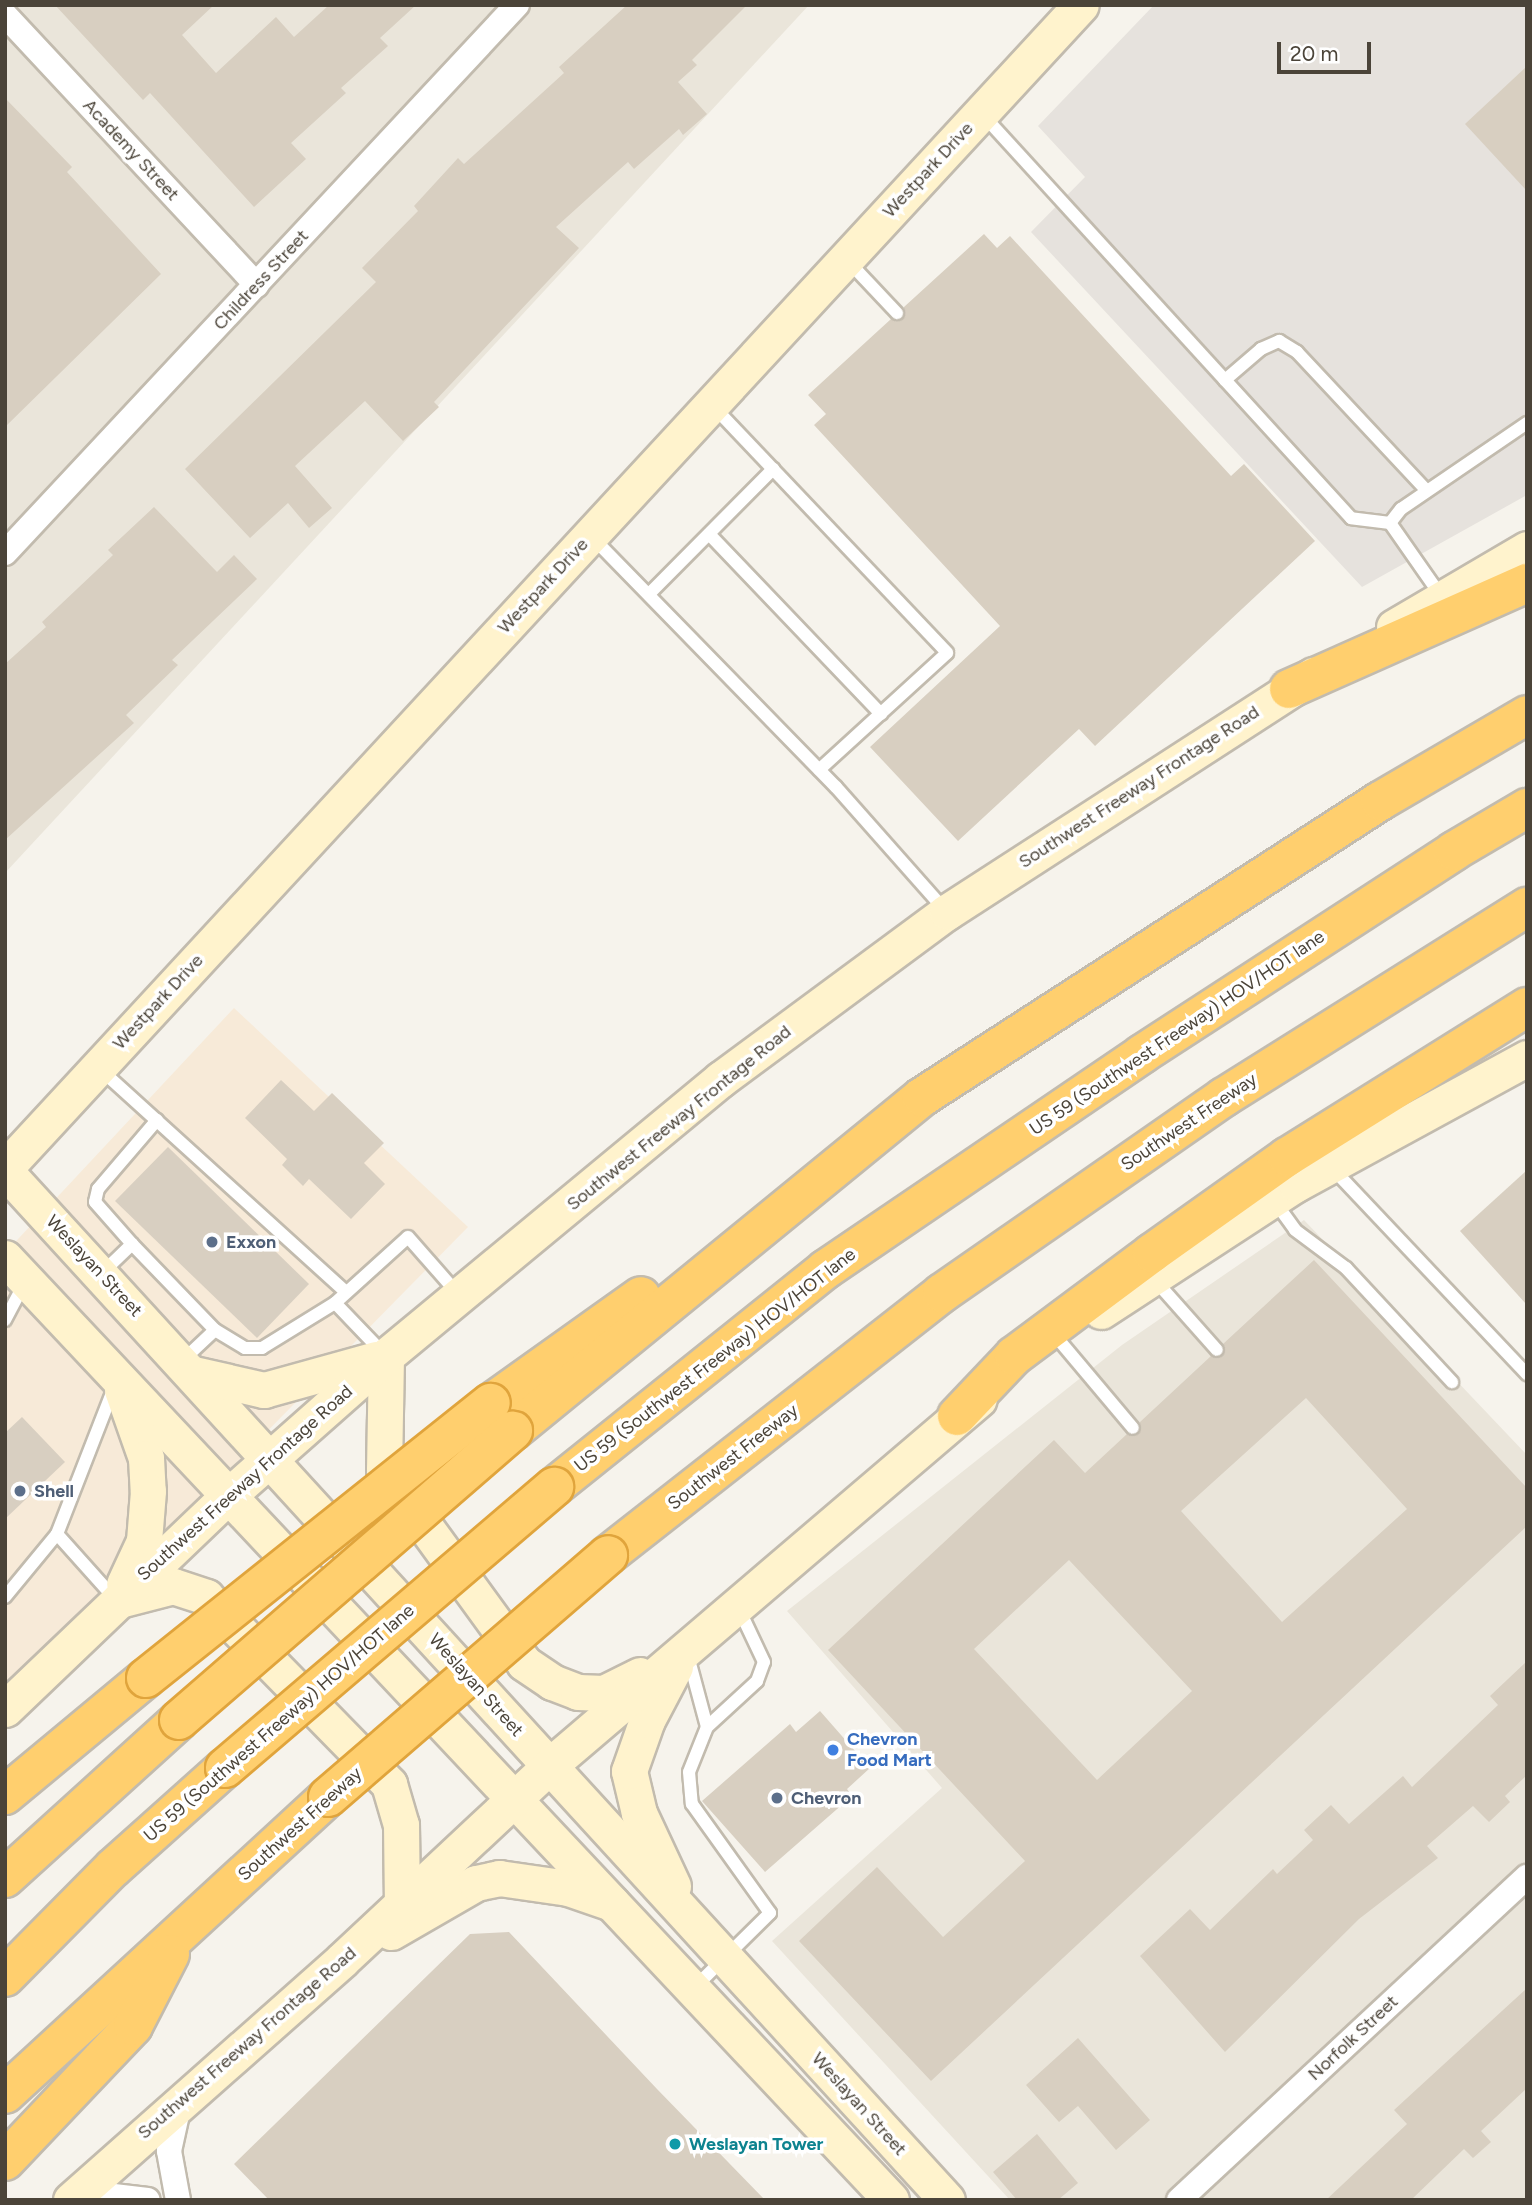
<!DOCTYPE html>
<style>
body{margin:0}
#map{position:relative;width:1532px;height:2205px;overflow:hidden;background:#f6f3ec;font-family:Figtree,sans-serif}
div>[style]{position:absolute}
[style*='--x']{left:calc(var(--x)*1px);top:calc(var(--y)*1px);width:calc(var(--w)*1px);rotate:calc(var(--a)*1deg)}
.residential>*{inset:0;background:#eae5da}
.commercial>*{inset:0;background:#f7ead8}
.industrial>*{inset:0;background:#e6e2dd}
.building>*{inset:0;background:#d8cfc1}
.roads{filter:drop-shadow(2px 0 #c2bbae) drop-shadow(-2px 0 #c2bbae) drop-shadow(0 2px #c2bbae) drop-shadow(0 -2px #c2bbae)}
.service>*{height:12px;margin:-6px;padding:0 6px;transform-origin:6px;border-radius:6px;background:#fff}
.minor>*{height:24px;margin:-12px;padding:0 12px;transform-origin:12px;border-radius:12px;background:#fff}
.secondary>*{height:35px;margin:-17.5px;padding:0 17.5px;transform-origin:17.5px;border-radius:17.5px;background:#fff3cd}
.motorway>*{height:38px;margin:-19px;padding:0 19px;transform-origin:19px;border-radius:19px;background:#ffcf6e}
.bridges{filter:drop-shadow(2px 0 #e0a43c) drop-shadow(-2px 0 #e0a43c) drop-shadow(0 2px #e0a43c) drop-shadow(0 -2px #e0a43c)}
.motorway-bridge>*{height:38px;margin:-19px;padding:0 19px;transform-origin:19px;border-radius:19px;background:#ffcf6e}
.dots>*{width:19px;height:19px;translate:-50% -50%;box-sizing:border-box;border:4px solid #fff;border-radius:50%}
span{translate:-50% -50%;white-space:nowrap;text-align:center;line-height:1.15;-webkit-text-stroke:7px #fff;paint-order:stroke}
.street-label{font-size:18px;color:#4b4439}
.service-label{font-size:18px;color:#4e5e75;font-weight:700}
.left{translate:0 -50%;text-align:left}
.shop-label{font-size:18px;color:#366cbe;font-weight:700}
.culture-label{font-size:18px;color:#0d838f;font-weight:700}
.frame{position:absolute;inset:0;border:7px solid #4b4439;pointer-events:none}
.scale{position:absolute;left:1277px;top:42px;width:94px;height:32px;box-sizing:border-box;border:4px solid #4b4439;border-top:0;padding-left:9px;font-size:21px;line-height:24px;white-space:nowrap;color:#4b4439;-webkit-text-stroke:5px #fff;paint-order:stroke}
</style>
<div id="map">
<div class="residential">
<i style="clip-path:polygon(5px 5px,809px 5px,5px 873px)"></i>
<i style="clip-path:polygon(1304px 1220px,1527px 1455px,1527px 2200px,1010px 2200px,772px 1941px,942px 1788px,787px 1611px,1122px 1345px)"></i>
</div>
<div class="commercial">
<i style="clip-path:polygon(234px 1008px,468px 1227px,5px 1698px,5px 1253px)"></i>
</div>
<div class="industrial">
<i style="clip-path:polygon(1154px 5px,1527px 5px,1527px 495px,1362px 587px,1031px 232px,1085px 177px,1038px 126px)"></i>
</div>
<div class="building">
<i style="clip-path:polygon(55px 5px,214px 5px,182px 35px,216px 73px,276px 17px,294px 37px,329px 5px,416px 5px,380px 38px,388px 46px,341px 88px,346px 93px,291px 143px,306px 159px,254px 207px,150px 93px,143px 100px)"></i>
<i style="clip-path:polygon(627px 5px,747px 5px,692px 60px,697px 65px,678px 82px,707px 114px,683px 135px,679px 129px,634px 169px,628px 162px,556px 227px,579px 248px,434px 402px,439px 407px,403px 441px,365px 401px,295px 466px,332px 508px,309px 528px,288px 503px,250px 538px,185px 469px,376px 282px,362px 268px,418px 211px,414px 206px,458px 158px,464px 164px,564px 73px,559px 67px)"></i>
<i style="clip-path:polygon(1527px 66px,1527px 191px,1465px 124px)"></i>
<i style="clip-path:polygon(5px 98px,72px 167px,67px 172px,161px 274px,5px 427px)"></i>
<i style="clip-path:polygon(984px 234px,997px 248px,1010px 236px,1231px 476px,1244px 464px,1315px 541px,1095px 746px,1079px 729px,958px 841px,870px 747px,1000px 626px,814px 425px,826px 414px,808px 395px,891px 319px,902px 320px,904px 307px)"></i>
<i style="clip-path:polygon(154px 507px,217px 572px,234px 555px,257px 579px,172px 660px,178px 665px,126px 715px,134px 723px,5px 840px,5px 664px,46px 627px,42px 622px,113px 555px,108px 550px)"></i>
<i style="clip-path:polygon(281px 1080px,314px 1111px,332px 1093px,384px 1143px,364px 1163px,385px 1184px,351px 1219px,309px 1179px,303px 1186px,282px 1165px,287px 1159px,245px 1118px)"></i>
<i style="clip-path:polygon(168px 1147px,309px 1284px,257px 1338px,115px 1201px)"></i>
<i style="clip-path:polygon(1527px 1170px,1527px 1305px,1460px 1231px)"></i>
<i style="clip-path:polygon(evenodd,1314px 1260px,1527px 1488px,1527px 1526px,931px 2081px,799px 1941px,877px 1867px,943px 1937px,1025px 1861px,828px 1650px,1054px 1440px,1085px 1473px,1127px 1434px,1138px 1435px,1140px 1422px,1211px 1356px,1223px 1356px,1223px 1344px,1314px 1260px,1306px 1398px,1407px 1509px,1282px 1622px,1181px 1511px,1306px 1398px,1314px 1260px,1069px 1560px,1192px 1691px,1097px 1780px,974px 1649px,1069px 1560px)"></i>
<i style="clip-path:polygon(22px 1417px,65px 1462px,5px 1519px,5px 1433px)"></i>
<i style="clip-path:polygon(1527px 1661px,1527px 1775px,1505px 1796px,1510px 1802px,1489px 1822px,1473px 1806px,1427px 1846px,1438px 1858px,1359px 1919px,1225px 2052px,1140px 1956px,1190px 1909px,1210px 1930px,1273px 1869px,1277px 1874px,1313px 1840px,1304px 1830px,1331px 1805px,1349px 1824px,1403px 1776px,1412px 1787px,1498px 1705px,1490px 1696px)"></i>
<i style="clip-path:polygon(820px 1711px,870px 1768px,847px 1789px,852px 1796px,765px 1872px,702px 1801px,790px 1724px,796px 1732px)"></i>
<i style="clip-path:polygon(509px 1932px,657px 2089px,765px 2200px,269px 2200px,234px 2164px,470px 1934px)"></i>
<i style="clip-path:polygon(1527px 1988px,1527px 2088px,1481px 2131px,1491px 2142px,1473px 2158px,1464px 2149px,1411px 2200px,1326px 2200px,1407px 2124px,1394px 2110px)"></i>
<i style="clip-path:polygon(1078px 2038px,1150px 2120px,1116px 2150px,1078px 2106px,1059px 2122px,1026px 2085px)"></i>
<i style="clip-path:polygon(1037px 2134px,1078px 2183px,1058px 2200px,1017px 2200px,993px 2172px)"></i>
</div>
<div class="roads">
<div class="service">
<i style="--x:982;--y:114;--w:360;--a:47.6"></i>
<i style="--x:847;--y:260;--w:73;--a:46.7"></i>
<i style="--x:713;--y:406;--w:340;--a:46.5"></i>
<i style="--x:947;--y:653;--w:173;--a:137.6"></i>
<i style="--x:1390;--y:523;--w:39;--a:-173"></i>
<i style="--x:1351;--y:518;--w:187;--a:-132.4"></i>
<i style="--x:1225;--y:380;--w:48;--a:-40.7"></i>
<i style="--x:1261;--y:349;--w:20;--a:-24"></i>
<i style="--x:1279;--y:341;--w:21;--a:31"></i>
<i style="--x:1297;--y:352;--w:190;--a:46.9"></i>
<i style="--x:709;--y:534;--w:249;--a:46.3"></i>
<i style="--x:591;--y:536;--w:351;--a:45.7"></i>
<i style="--x:836;--y:787;--w:163;--a:48.5"></i>
<i style="--x:650;--y:593;--w:175;--a:-45.2"></i>
<i style="--x:1441;--y:596;--w:89;--a:-124.9"></i>
<i style="--x:1390;--y:523;--w:18;--a:-52"></i>
<i style="--x:1401;--y:509;--w:153;--a:-34.3"></i>
<i style="--x:101;--y:1070;--w:329;--a:42.2"></i>
<i style="--x:157;--y:1120;--w:91;--a:130.5"></i>
<i style="--x:98;--y:1189;--w:13;--a:103"></i>
<i style="--x:95;--y:1202;--w:56;--a:48.6"></i>
<i style="--x:132;--y:1244;--w:120;--a:46"></i>
<i style="--x:215;--y:1330;--w:35;--a:31"></i>
<i style="--x:245;--y:1348;--w:17;--a:0"></i>
<i style="--x:262;--y:1348;--w:86;--a:-31.7"></i>
<i style="--x:1332;--y:1168;--w:284;--a:46.6"></i>
<i style="--x:1275;--y:1202;--w:34;--a:54"></i>
<i style="--x:1295;--y:1230;--w:64;--a:36.7"></i>
<i style="--x:1346;--y:1268;--w:156;--a:47.1"></i>
<i style="--x:102;--y:1273;--w:42;--a:-44"></i>
<i style="--x:1153;--y:1278;--w:96;--a:48.4"></i>
<i style="--x:5;--y:1320;--w:41;--a:-62.2"></i>
<i style="--x:1058;--y:1339;--w:116;--a:49.9"></i>
<i style="--x:383;--y:1353;--w:69;--a:-133.8"></i>
<i style="--x:335;--y:1303;--w:98;--a:-42.1"></i>
<i style="--x:408;--y:1237;--w:76;--a:48.7"></i>
<i style="--x:182;--y:1361;--w:45;--a:-43.2"></i>
<i style="--x:57;--y:1534;--w:89;--a:48.2"></i>
<i style="--x:5;--y:1597;--w:82;--a:-50.5"></i>
<i style="--x:57;--y:1534;--w:157;--a:-68.7"></i>
<i style="--x:688;--y:1656;--w:73;--a:75"></i>
<i style="--x:707;--y:1727;--w:48;--a:111.8"></i>
<i style="--x:689;--y:1772;--w:32;--a:85"></i>
<i style="--x:692;--y:1804;--w:134;--a:54.4"></i>
<i style="--x:770;--y:1913;--w:107;--a:135.4"></i>
<i style="--x:707;--y:1727;--w:68;--a:-42.6"></i>
<i style="--x:757;--y:1681;--w:20;--a:-70"></i>
<i style="--x:764;--y:1662;--w:59;--a:-115.3"></i>
</div>
<div class="minor">
<i style="--x:5;--y:15;--w:369;--a:47"></i>
<i style="--x:5;--y:553;--w:750;--a:-46.95"></i>
<i style="--x:80;--y:2192;--w:68;--a:6.7"></i>
<i style="--x:178;--y:2200;--w:50;--a:-100.4"></i>
<i style="--x:169;--y:2151;--w:47;--a:-77.7"></i>
<i style="--x:1179;--y:2200;--w:475;--a:-42.9"></i>
</div>
<div class="secondary">
<i style="--x:1394;--y:627;--w:154;--a:-30.4"></i>
<i style="--x:5;--y:1168;--w:1584;--a:-47.23"></i>
<i style="--x:5;--y:1171;--w:1395;--a:47.53"></i>
<i style="--x:5;--y:1258;--w:1293;--a:46.75"></i>
<i style="--x:1101;--y:1311;--w:233;--a:-33.1"></i>
<i style="--x:1296;--y:1184;--w:263;--a:-28.6"></i>
<i style="--x:386;--y:1356;--w:114;--a:91"></i>
<i style="--x:384;--y:1470;--w:238;--a:54"></i>
<i style="--x:524;--y:1663;--w:34;--a:34"></i>
<i style="--x:552;--y:1682;--w:28;--a:21"></i>
<i style="--x:578;--y:1692;--w:26;--a:2"></i>
<i style="--x:604;--y:1693;--w:40;--a:-26.6"></i>
<i style="--x:194;--y:1374;--w:72;--a:12.9"></i>
<i style="--x:264;--y:1390;--w:116;--a:-15.5"></i>
<i style="--x:122;--y:1390;--w:72;--a:70.6"></i>
<i style="--x:146;--y:1458;--w:33;--a:87"></i>
<i style="--x:148;--y:1491;--w:50;--a:94.6"></i>
<i style="--x:144;--y:1541;--w:47;--a:114.9"></i>
<i style="--x:119;--y:1600;--w:56;--a:-14.5"></i>
<i style="--x:173;--y:1586;--w:35;--a:18"></i>
<i style="--x:206;--y:1597;--w:262;--a:45.6"></i>
<i style="--x:389;--y:1784;--w:43;--a:73.7"></i>
<i style="--x:401;--y:1825;--w:78;--a:89.3"></i>
<i style="--x:5;--y:1709;--w:308;--a:-43.7"></i>
<i style="--x:228;--y:1496;--w:211;--a:-41.5"></i>
<i style="--x:386;--y:1356;--w:435;--a:-39.6"></i>
<i style="--x:721;--y:1079;--w:281;--a:-36.5"></i>
<i style="--x:947;--y:912;--w:436;--a:-32.9"></i>
<i style="--x:673;--y:1886;--w:81;--a:-115"></i>
<i style="--x:639;--y:1813;--w:43;--a:-103.4"></i>
<i style="--x:629;--y:1771;--w:54;--a:-70.6"></i>
<i style="--x:647;--y:1720;--w:60;--a:-62.2"></i>
<i style="--x:391;--y:1932;--w:98;--a:-30"></i>
<i style="--x:476;--y:1883;--w:24;--a:-12"></i>
<i style="--x:499;--y:1878;--w:70;--a:8.2"></i>
<i style="--x:568;--y:1888;--w:46;--a:18.8"></i>
<i style="--x:71;--y:2200;--w:362;--a:-41.5"></i>
<i style="--x:342;--y:1960;--w:284;--a:-43.1"></i>
<i style="--x:549;--y:1766;--w:565;--a:-40.48"></i>
</div>
<div class="motorway">
<i style="--x:1289;--y:689;--w:261;--a:-24"></i>
<i style="--x:491;--y:1403;--w:184;--a:-35.5"></i>
<i style="--x:957;--y:1416;--w:83;--a:-46.5"></i>
<i style="--x:1014;--y:1356;--w:172;--a:-36.7"></i>
<i style="--x:1152;--y:1253;--w:166;--a:-35.4"></i>
<i style="--x:1287;--y:1157;--w:283;--a:-32"></i>
<i style="--x:513;--y:1431;--w:528;--a:-39.24"></i>
<i style="--x:922;--y:1097;--w:545;--a:-32.87"></i>
<i style="--x:1380;--y:801;--w:170;--a:-30.3"></i>
<i style="--x:554;--y:1487;--w:349;--a:-38.7"></i>
<i style="--x:826;--y:1269;--w:382;--a:-34.2"></i>
<i style="--x:1142;--y:1054;--w:372;--a:-33"></i>
<i style="--x:1454;--y:851;--w:85;--a:-30.5"></i>
<i style="--x:608;--y:1555;--w:424;--a:-38.1"></i>
<i style="--x:942;--y:1293;--w:343;--a:-34.8"></i>
<i style="--x:1224;--y:1097;--w:358;--a:-32.1"></i>
<i style="--x:5;--y:1795;--w:183;--a:-39.7"></i>
<i style="--x:5;--y:1878;--w:235;--a:-42.2"></i>
<i style="--x:5;--y:1977;--w:153;--a:-45.3"></i>
<i style="--x:113;--y:1868;--w:150;--a:-41.8"></i>
<i style="--x:5;--y:2094;--w:439;--a:-42.6"></i>
<i style="--x:5;--y:2161;--w:186;--a:-46.5"></i>
<i style="--x:133;--y:2026;--w:81;--a:-62.8"></i>
</div>
</div>
<div class="bridges">
<div class="motorway-bridge">
<i style="--x:146;--y:1678;--w:441;--a:-38.6"></i>
<i style="--x:179;--y:1720;--w:442;--a:-40.9"></i>
<i style="--x:225;--y:1768;--w:433;--a:-40.5"></i>
<i style="--x:328;--y:1797;--w:370;--a:-40.8"></i>
</div>
</div>
<div class="dots">
<i style="left:212px;top:1242px;background:#5c6f8a"></i>
<i style="left:20px;top:1491px;background:#5c6f8a"></i>
<i style="left:833px;top:1750px;background:#3f7fe0"></i>
<i style="left:777px;top:1798px;background:#5c6f8a"></i>
<i style="left:675px;top:2144px;background:#0f9aa8"></i>
</div>
<div class="street-label">
<span style="left:131px;top:150px;rotate:47deg">Academy Street</span>
<span style="left:928px;top:170px;rotate:-47deg">Westpark Drive</span>
<span style="left:261px;top:280px;rotate:-47deg">Childress Street</span>
<span style="left:543px;top:586px;rotate:-47deg">Westpark Drive</span>
<span style="left:1139px;top:787px;rotate:-33deg">Southwest Freeway Frontage Road</span>
<span style="left:158px;top:1002px;rotate:-47deg">Westpark Drive</span>
<span style="left:1177px;top:1033px;rotate:-34deg">US 59 (Southwest Freeway) HOV/HOT lane</span>
<span style="left:679px;top:1118px;rotate:-39deg">Southwest Freeway Frontage Road</span>
<span style="left:1189px;top:1122px;rotate:-34deg">Southwest Freeway</span>
<span style="left:94px;top:1266px;rotate:47deg">Weslayan Street</span>
<span style="left:715px;top:1360px;rotate:-38deg">US 59 (Southwest Freeway) HOV/HOT lane</span>
<span style="left:733px;top:1457px;rotate:-38deg">Southwest Freeway</span>
<span style="left:245px;top:1483px;rotate:-42deg">Southwest Freeway Frontage Road</span>
<span style="left:476px;top:1685px;rotate:48deg">Weslayan Street</span>
<span style="left:279px;top:1723px;rotate:-41deg">US 59 (Southwest Freeway) HOV/HOT lane</span>
<span style="left:300px;top:1824px;rotate:-42deg">Southwest Freeway</span>
<span style="left:1353px;top:2038px;rotate:-43deg">Norfolk Street</span>
<span style="left:247px;top:2043px;rotate:-41deg">Southwest Freeway Frontage Road</span>
<span style="left:859px;top:2104px;rotate:48deg">Weslayan Street</span>
</div>
<div class="service-label">
<span class="left" style="left:226px;top:1242px">Exxon</span>
<span class="left" style="left:34px;top:1491px">Shell</span>
<span class="left" style="left:791px;top:1798px">Chevron</span>
</div>
<div class="shop-label">
<span class="left" style="left:847px;top:1750px">Chevron<br>Food Mart</span>
</div>
<div class="culture-label">
<span class="left" style="left:689px;top:2144px">Weslayan Tower</span>
</div>
<div class="frame"></div>
<div class="scale">20 m</div>
</div>
